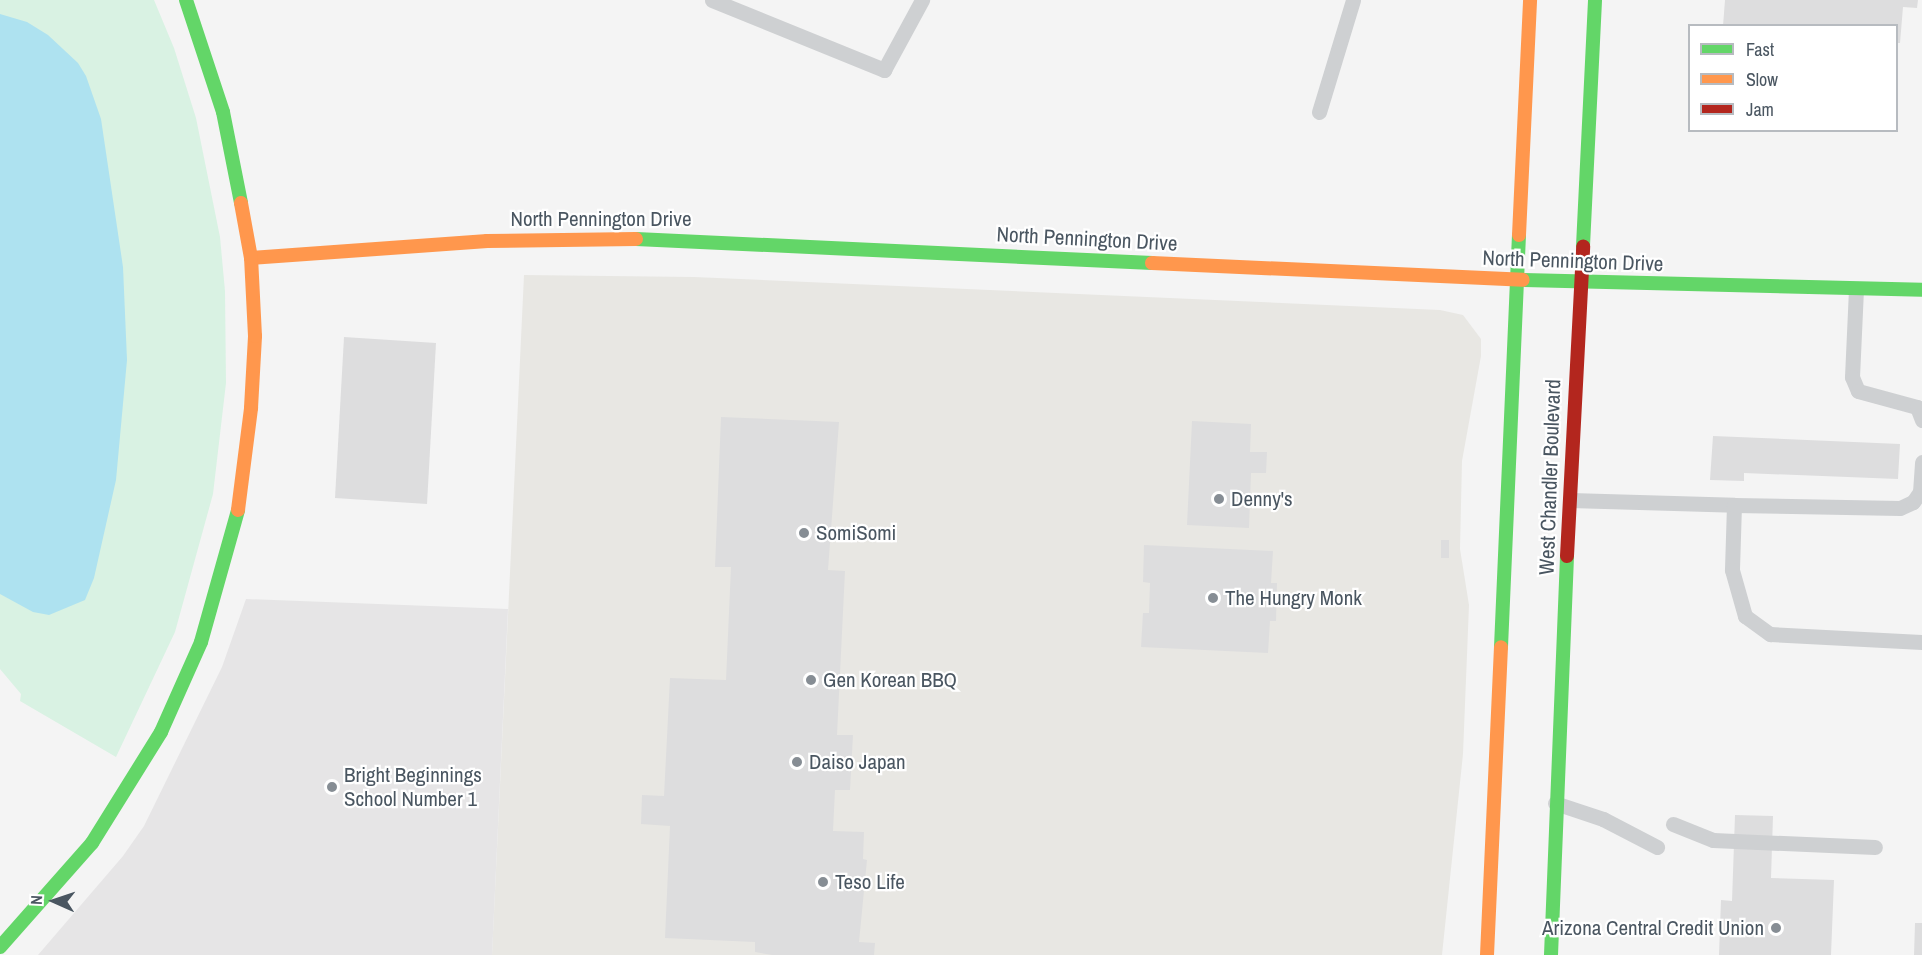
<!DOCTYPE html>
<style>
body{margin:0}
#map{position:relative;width:1922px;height:955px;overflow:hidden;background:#f4f4f4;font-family:"Archivo Narrow",sans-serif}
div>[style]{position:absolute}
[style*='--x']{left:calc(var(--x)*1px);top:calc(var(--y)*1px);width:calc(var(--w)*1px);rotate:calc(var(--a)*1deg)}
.commercial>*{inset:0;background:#e8e7e3}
.education>*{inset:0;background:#e6e5e6}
.green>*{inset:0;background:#d9f2e3}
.water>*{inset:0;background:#aee2f0}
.building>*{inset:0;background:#ddddde}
.lane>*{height:15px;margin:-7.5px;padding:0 7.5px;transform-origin:7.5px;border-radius:7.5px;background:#ced0d2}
.fast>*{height:14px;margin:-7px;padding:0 7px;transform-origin:7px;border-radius:7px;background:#63d668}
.slow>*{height:14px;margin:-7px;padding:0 7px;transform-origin:7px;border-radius:7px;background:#ff974d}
.jam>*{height:14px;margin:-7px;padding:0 7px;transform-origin:7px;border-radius:7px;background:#b3261e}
.dots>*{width:16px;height:16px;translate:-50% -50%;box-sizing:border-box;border:3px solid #fff;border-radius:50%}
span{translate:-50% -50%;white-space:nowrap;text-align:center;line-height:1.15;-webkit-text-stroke:4.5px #fff;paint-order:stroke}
.street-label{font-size:21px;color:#4a5661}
.poi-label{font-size:21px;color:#4a5661}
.left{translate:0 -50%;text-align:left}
.right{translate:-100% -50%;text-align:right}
.legend{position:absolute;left:1688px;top:24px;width:210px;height:108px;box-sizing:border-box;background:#fff;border:2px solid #b7bbc0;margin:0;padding:8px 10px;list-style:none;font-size:18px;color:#4a5661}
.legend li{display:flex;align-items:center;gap:12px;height:30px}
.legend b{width:30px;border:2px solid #b7bbc0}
.north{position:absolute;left:24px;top:871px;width:60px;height:60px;-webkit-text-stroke:4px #fff;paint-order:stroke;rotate:273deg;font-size:16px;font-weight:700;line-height:24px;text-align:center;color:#4a5661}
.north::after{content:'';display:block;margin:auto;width:21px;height:27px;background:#4a5661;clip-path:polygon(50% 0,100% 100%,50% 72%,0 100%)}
</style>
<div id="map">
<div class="commercial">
<i style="clip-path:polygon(524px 275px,694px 277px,1440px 310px,1463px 315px,1481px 339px,1481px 356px,1462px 461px,1460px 549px,1469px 605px,1463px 754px,1442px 955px,492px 955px)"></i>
</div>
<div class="education">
<i style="clip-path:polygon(246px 599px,508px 609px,492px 955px,38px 955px,123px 856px,144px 826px,222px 667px)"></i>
</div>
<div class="green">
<i style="clip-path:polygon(0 0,154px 0,174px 48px,196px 118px,220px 237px,225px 291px,226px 383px,213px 494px,175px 632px,116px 757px,20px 701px,21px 694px,0 669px)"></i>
</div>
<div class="water">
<i style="clip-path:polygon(0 14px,27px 22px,48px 35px,78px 63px,86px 76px,101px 119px,123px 267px,127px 360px,116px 480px,94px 578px,85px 600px,49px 615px,33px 612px,0 594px)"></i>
</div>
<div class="building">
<i style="clip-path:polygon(1725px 0,1918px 0,1917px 8px,1903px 7px,1900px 43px,1896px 43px,1896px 26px,1723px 26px)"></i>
<i style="clip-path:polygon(344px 337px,436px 343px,427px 504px,335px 498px)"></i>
<i style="clip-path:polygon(721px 417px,839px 422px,828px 570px,845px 571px,837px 735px,853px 735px,850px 790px,835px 790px,833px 831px,864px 832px,863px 859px,867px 860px,859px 942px,875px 943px,874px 955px,772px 955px,755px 952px,755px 942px,665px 938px,670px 826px,641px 824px,642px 795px,664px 796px,670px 678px,726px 680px,731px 567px,715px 567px)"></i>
<i style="clip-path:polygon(1192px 421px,1251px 424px,1250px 452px,1267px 452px,1266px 473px,1251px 473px,1249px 528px,1187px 525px)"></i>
<i style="clip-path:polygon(1713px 436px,1900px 444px,1898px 479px,1744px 473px,1744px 481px,1710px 480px)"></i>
<i style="clip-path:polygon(1441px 540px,1449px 540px,1449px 558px,1441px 558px)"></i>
<i style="clip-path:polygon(1144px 545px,1273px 551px,1271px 583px,1277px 583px,1276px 621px,1270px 621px,1268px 653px,1141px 647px,1143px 613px,1149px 613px,1150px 583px,1143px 582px)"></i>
<i style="clip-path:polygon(1735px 815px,1773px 816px,1771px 878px,1834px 880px,1831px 955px,1719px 955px,1721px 900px,1732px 901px)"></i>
<i style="clip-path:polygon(1915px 923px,1922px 923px,1922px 955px,1914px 955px)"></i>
</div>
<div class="lane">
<i style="--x:712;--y:0;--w:186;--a:22.1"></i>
<i style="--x:884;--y:70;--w:80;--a:-61.5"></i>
<i style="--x:1319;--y:112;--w:117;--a:-73.1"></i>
<i style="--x:1856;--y:289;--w:88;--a:92.6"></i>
<i style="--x:1852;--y:377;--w:15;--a:67"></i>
<i style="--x:1858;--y:391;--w:61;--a:15.2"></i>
<i style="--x:1917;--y:407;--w:14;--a:69"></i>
<i style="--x:1570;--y:500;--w:164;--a:1.7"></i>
<i style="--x:1734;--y:505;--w:65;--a:91.8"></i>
<i style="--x:1732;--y:570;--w:48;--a:74.2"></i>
<i style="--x:1745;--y:616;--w:31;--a:36"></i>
<i style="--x:1770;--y:634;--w:152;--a:3"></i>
<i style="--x:1734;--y:505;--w:166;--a:1"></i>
<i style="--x:1900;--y:508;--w:14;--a:-25"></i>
<i style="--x:1913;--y:502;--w:12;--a:-55"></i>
<i style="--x:1920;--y:492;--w:30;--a:-86"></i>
<i style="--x:1555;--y:803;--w:51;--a:18.4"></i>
<i style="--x:1603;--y:819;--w:61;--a:27.4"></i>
<i style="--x:1673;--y:824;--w:43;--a:21.8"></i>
<i style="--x:1713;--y:840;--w:162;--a:2.5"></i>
</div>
<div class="fast">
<i style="--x:186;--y:0;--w:118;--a:71.7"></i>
<i style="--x:223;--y:112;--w:93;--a:78.8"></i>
<i style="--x:636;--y:239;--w:517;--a:2.66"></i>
<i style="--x:1583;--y:246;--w:246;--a:-87.2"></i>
<i style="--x:1523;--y:280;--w:399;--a:1.4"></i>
<i style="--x:1501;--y:647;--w:412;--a:-87.5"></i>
<i style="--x:0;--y:947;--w:139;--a:-48.5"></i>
<i style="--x:92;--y:843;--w:131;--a:-58.1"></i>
<i style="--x:161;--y:732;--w:98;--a:-66"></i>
<i style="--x:201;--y:642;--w:137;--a:-74.3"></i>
<i style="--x:1551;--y:955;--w:399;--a:-87.7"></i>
</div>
<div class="slow">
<i style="--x:1519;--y:235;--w:235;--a:-87.3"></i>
<i style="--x:251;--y:258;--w:237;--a:-4.1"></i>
<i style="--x:487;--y:241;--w:149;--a:-0.8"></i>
<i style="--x:1152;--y:263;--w:371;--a:2.6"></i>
<i style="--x:238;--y:510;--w:103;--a:-82.7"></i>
<i style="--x:251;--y:408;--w:72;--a:-86.8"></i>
<i style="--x:255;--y:336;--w:78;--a:-92.9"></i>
<i style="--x:251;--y:258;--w:56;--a:-100.3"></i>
<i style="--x:1487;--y:955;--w:308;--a:-87.4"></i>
</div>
<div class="jam">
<i style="--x:1567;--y:556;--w:310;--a:-87"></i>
</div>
<div class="dots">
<i style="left:1219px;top:499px;background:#868d94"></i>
<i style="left:804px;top:533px;background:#868d94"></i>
<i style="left:1213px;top:598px;background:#868d94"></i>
<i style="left:811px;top:680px;background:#868d94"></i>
<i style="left:797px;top:762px;background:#868d94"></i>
<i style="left:332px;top:787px;background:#868d94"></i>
<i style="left:823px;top:882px;background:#868d94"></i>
<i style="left:1776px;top:928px;background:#868d94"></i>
</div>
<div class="street-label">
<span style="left:601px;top:219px">North Pennington Drive</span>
<span style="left:1087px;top:239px;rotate:3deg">North Pennington Drive</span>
<span style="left:1573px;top:261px;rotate:2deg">North Pennington Drive</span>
<span style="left:1550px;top:477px;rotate:-88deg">West Chandler Boulevard</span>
</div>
<div class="poi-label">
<span class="left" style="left:1231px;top:499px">Denny's</span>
<span class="left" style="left:816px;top:533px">SomiSomi</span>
<span class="left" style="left:1225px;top:598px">The Hungry Monk</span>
<span class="left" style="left:823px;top:680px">Gen Korean BBQ</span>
<span class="left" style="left:809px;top:762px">Daiso Japan</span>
<span class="left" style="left:344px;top:787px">Bright Beginnings<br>School Number 1</span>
<span class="left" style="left:835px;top:882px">Teso Life</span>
<span class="right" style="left:1764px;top:928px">Arizona Central Credit Union</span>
</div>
<ul class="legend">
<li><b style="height:8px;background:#63d668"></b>Fast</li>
<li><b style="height:8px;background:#ff974d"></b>Slow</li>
<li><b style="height:8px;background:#b3261e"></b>Jam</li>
</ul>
<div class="north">N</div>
</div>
